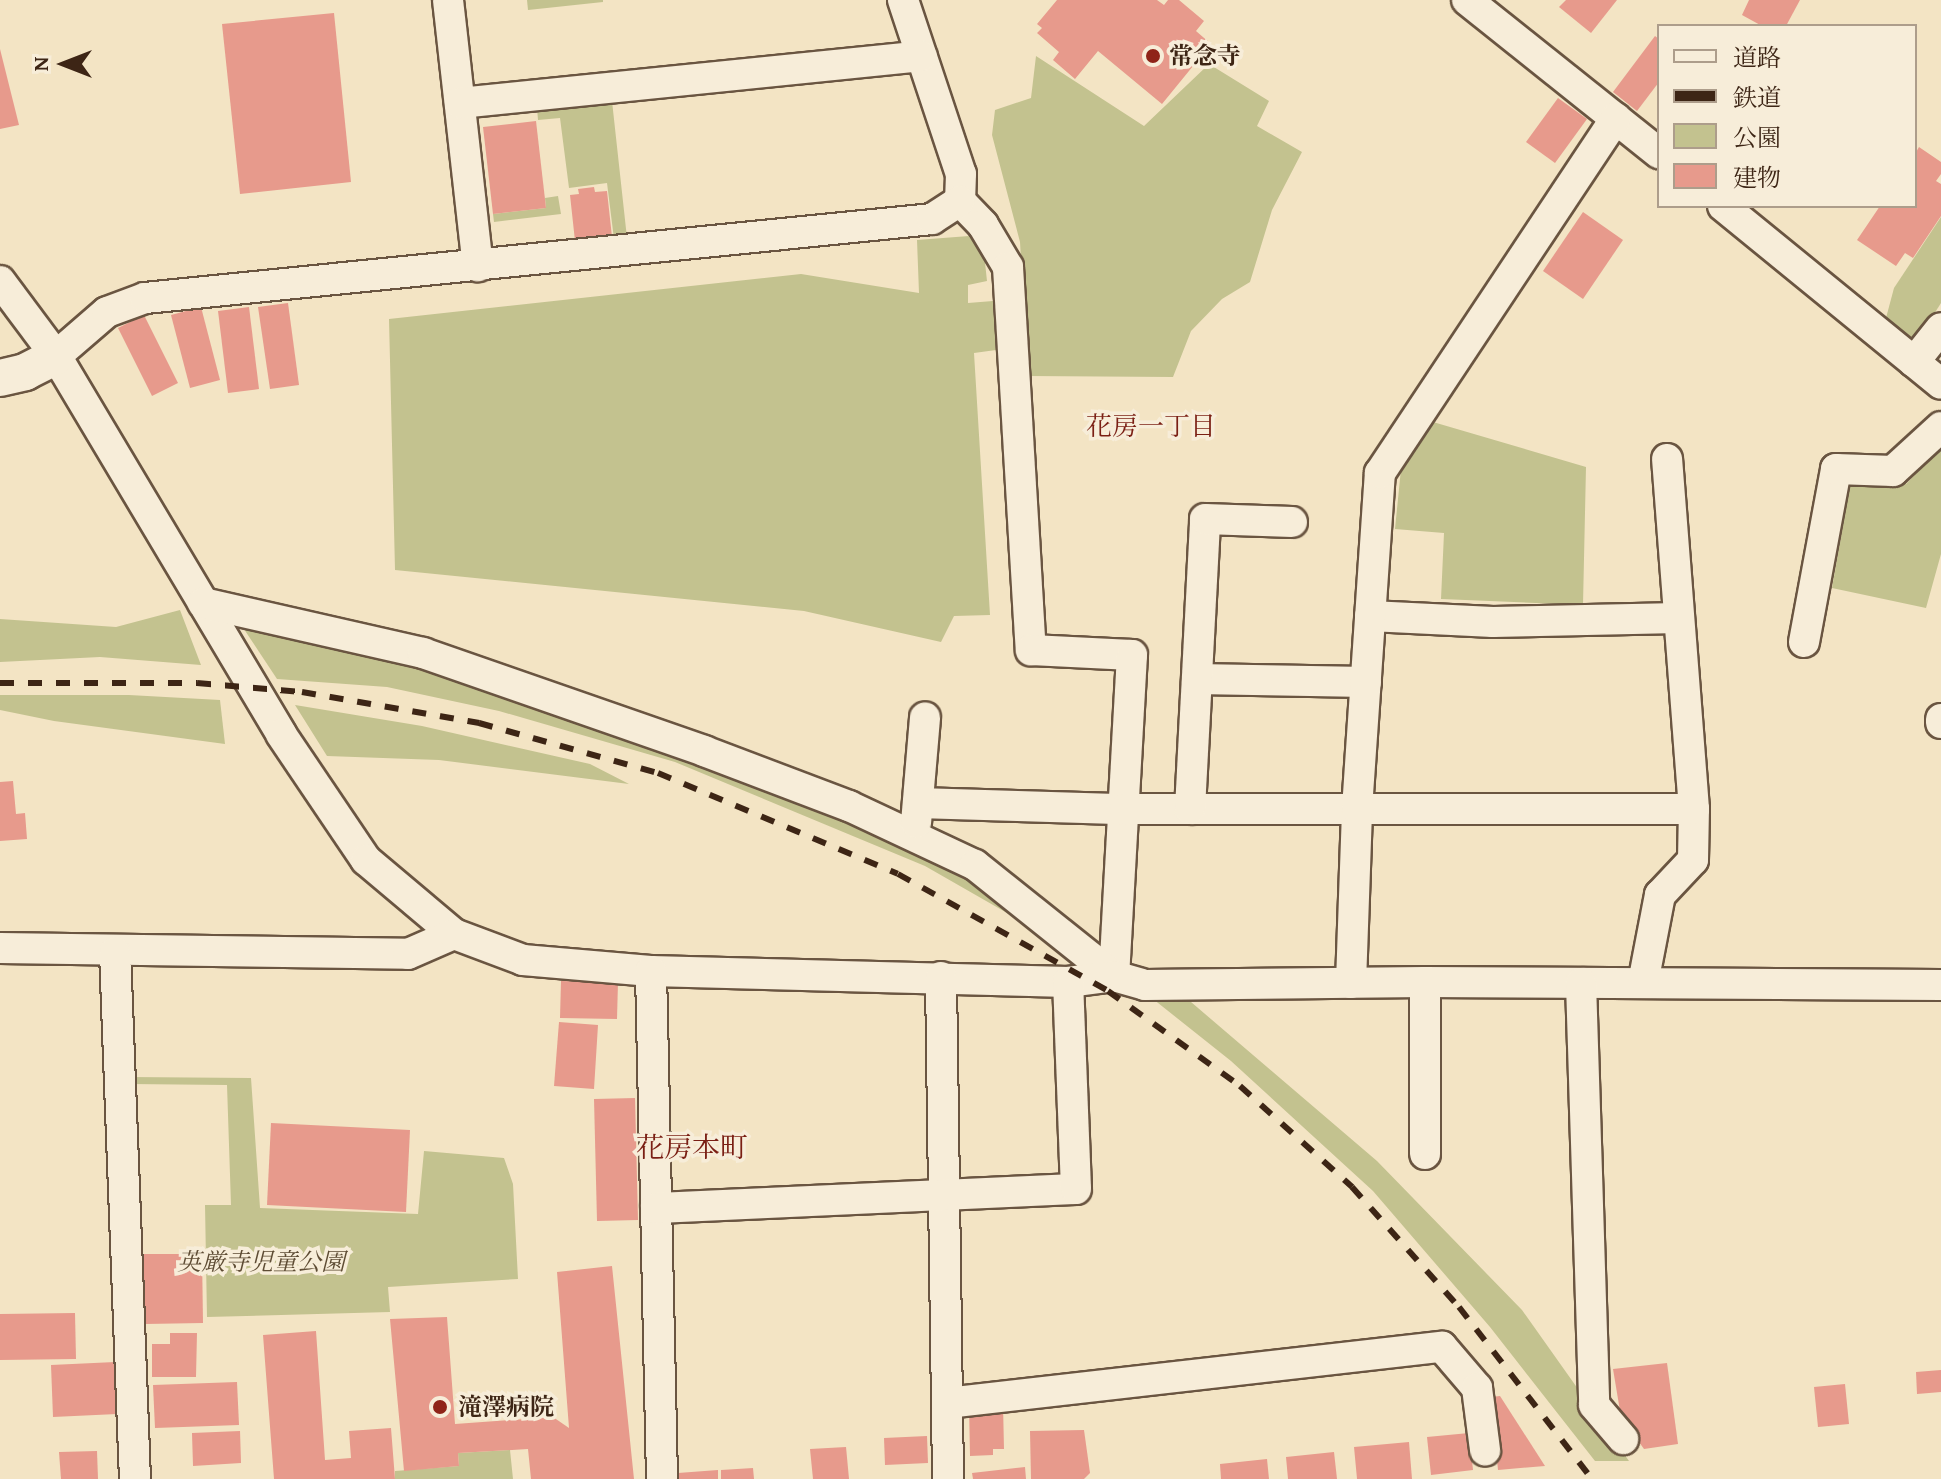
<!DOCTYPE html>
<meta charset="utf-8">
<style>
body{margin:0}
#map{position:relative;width:1941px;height:1479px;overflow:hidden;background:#f3e4c4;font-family:"Gentium Book Plus","Noto Serif JP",serif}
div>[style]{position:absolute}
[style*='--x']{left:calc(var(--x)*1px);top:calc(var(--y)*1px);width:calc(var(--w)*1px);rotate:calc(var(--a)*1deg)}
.green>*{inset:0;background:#c3c28f}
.building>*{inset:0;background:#e79a8c}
.roads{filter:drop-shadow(2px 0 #6a5541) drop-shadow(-2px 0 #6a5541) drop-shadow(0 2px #6a5541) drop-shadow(0 -2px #6a5541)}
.minor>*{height:30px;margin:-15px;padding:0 15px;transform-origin:15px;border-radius:15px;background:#f7edd9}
.tertiary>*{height:36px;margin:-18px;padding:0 18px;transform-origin:18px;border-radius:18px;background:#f7edd9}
.rail>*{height:6px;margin-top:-3px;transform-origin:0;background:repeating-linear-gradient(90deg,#3d2515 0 14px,transparent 0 28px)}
.dots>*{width:22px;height:22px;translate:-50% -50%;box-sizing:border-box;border:4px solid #f7edd9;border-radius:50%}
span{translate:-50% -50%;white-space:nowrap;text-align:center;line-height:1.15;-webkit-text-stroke:7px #f7edd9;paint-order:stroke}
.poi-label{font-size:24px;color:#3d2515;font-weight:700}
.left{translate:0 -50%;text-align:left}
.park-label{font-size:24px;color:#5e4c34;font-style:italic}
.neighbourhood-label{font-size:26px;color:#7a1f14}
.quarter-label{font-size:28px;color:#7a1f14}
.legend{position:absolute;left:1657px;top:24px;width:260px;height:184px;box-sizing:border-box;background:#f7edd9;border:2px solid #ad9d8b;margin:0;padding:10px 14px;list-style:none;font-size:24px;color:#3d2515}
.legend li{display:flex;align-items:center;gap:16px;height:40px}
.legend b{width:40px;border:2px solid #ad9d8b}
.north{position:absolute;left:24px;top:24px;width:80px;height:80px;-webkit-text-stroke:6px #f7edd9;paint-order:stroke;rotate:270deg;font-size:22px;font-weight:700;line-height:32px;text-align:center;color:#3d2515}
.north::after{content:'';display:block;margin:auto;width:28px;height:36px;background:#3d2515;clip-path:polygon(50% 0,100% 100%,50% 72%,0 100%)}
</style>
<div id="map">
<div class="green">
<i style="clip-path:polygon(527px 0,603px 0,603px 2px,528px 10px)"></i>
<i style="clip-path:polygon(1036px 56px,1144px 126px,1209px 64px,1269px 101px,1257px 126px,1302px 152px,1272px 210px,1250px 282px,1222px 299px,1191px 331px,1173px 377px,1028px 376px,1020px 242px,992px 135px,995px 110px,1031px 98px)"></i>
<i style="clip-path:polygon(612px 101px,627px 238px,614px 239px,607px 183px,569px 188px,560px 118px,538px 120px,537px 108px)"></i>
<i style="clip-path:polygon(558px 196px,561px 214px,494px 222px,493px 214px,546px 208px,545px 198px)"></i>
<i style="clip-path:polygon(1941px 217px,1941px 303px,1917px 341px,1886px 318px,1894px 288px)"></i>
<i style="clip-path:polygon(982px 235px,987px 281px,968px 285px,968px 303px,993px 301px,996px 350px,974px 353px,990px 615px,954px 616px,941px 642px,804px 611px,395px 570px,389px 319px,801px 274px,919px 293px,917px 240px)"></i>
<i style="clip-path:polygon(1433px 422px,1586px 467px,1583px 605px,1441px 599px,1444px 533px,1395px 529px,1401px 469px)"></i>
<i style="clip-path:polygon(1941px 448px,1941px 554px,1926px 608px,1832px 588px,1851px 480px,1906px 484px)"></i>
<i style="clip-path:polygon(180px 610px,201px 665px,100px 657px,0 662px,0 619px,116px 627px)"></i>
<i style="clip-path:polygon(236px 617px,420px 661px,811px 800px,973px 878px,1051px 938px,925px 866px,675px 762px,499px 711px,387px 687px,277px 679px)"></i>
<i style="clip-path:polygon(0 695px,129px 695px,220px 700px,225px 744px,54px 721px,0 710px)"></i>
<i style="clip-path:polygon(295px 705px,422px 726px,590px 764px,629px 784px,439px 760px,327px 756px)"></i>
<i style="clip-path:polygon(1148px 995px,1184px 996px,1377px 1161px,1522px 1310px,1629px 1461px,1595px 1461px,1490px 1327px,1373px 1191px,1231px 1061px)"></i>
<i style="clip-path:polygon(129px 1077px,251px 1078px,260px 1208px,418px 1214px,424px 1151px,504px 1158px,513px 1184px,518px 1279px,388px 1287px,390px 1312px,207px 1317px,205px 1205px,231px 1205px,227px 1085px,129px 1084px)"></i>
<i style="clip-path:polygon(510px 1450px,513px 1479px,395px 1479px,395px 1471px,459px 1466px,458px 1453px)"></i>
</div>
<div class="building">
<i style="clip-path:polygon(1057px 0,1157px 0,1164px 5px,1168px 0,1179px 0,1204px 21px,1196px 31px,1211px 44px,1162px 104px,1098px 51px,1075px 79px,1053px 60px,1059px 52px,1037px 33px,1042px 28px,1037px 24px)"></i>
<i style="clip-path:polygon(1566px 0,1617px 0,1591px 33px,1559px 7px)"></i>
<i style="clip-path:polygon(1749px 0,1800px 0,1786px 26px,1762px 26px,1742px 15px)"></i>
<i style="clip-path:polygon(334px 13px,351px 182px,240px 194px,222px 24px)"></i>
<i style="clip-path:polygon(1655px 36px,1659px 39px,1659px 82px,1637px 111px,1613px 92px)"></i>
<i style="clip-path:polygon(0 49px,19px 125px,0 129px)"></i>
<i style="clip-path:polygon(1558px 98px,1587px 119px,1555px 163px,1526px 142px)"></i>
<i style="clip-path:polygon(536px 121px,546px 208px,493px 214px,483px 127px)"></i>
<i style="clip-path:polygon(1919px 147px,1941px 162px,1941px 174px,1936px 181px,1941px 184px,1941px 216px,1913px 258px,1905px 253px,1896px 266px,1857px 240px,1880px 206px,1915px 206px,1915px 154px)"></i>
<i style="clip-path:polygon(594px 187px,595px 192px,607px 191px,612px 237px,575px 241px,570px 195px,579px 194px,578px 189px)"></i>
<i style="clip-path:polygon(1583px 212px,1623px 240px,1583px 299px,1543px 271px)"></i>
<i style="clip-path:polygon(288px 303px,299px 385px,270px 389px,258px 307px)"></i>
<i style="clip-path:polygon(201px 307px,220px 380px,190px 388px,171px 315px)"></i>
<i style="clip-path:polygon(249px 307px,259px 389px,228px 393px,218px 311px)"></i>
<i style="clip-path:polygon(144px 315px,178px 383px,152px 396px,118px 328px)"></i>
<i style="clip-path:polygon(13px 781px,16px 814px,25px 813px,27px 839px,0 841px,0 782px)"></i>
<i style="clip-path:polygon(561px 981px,618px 982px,617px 1019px,560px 1018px)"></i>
<i style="clip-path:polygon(559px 1022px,598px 1025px,594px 1089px,554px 1086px)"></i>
<i style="clip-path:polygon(635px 1098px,638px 1220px,597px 1221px,594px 1099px)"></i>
<i style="clip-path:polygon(271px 1123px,410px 1130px,406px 1212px,267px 1205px)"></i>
<i style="clip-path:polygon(143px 1254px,202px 1254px,203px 1323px,145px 1324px)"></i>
<i style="clip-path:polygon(612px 1266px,634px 1479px,531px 1479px,528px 1449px,458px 1453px,459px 1466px,404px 1471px,390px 1319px,447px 1317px,455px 1424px,553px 1417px,569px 1428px,557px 1272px)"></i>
<i style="clip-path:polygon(75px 1313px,76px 1359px,0 1360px,0 1314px)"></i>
<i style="clip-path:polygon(316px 1331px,325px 1460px,351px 1458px,349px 1431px,391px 1428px,395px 1479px,274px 1479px,263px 1335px)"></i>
<i style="clip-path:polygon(170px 1333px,197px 1333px,196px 1377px,152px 1377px,152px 1344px,170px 1344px)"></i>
<i style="clip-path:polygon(115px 1362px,117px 1414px,53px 1417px,51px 1365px)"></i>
<i style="clip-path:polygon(1667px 1363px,1678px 1444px,1644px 1449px,1621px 1417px,1613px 1369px)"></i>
<i style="clip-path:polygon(1941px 1370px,1941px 1392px,1917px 1394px,1916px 1372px)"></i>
<i style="clip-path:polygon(237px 1382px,239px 1425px,155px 1428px,153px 1385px)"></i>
<i style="clip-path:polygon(1845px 1384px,1849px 1424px,1818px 1427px,1814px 1387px)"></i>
<i style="clip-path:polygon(1500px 1396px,1545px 1466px,1498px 1470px,1491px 1397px)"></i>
<i style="clip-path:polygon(1003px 1404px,1004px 1449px,993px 1449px,993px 1455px,970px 1456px,969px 1405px)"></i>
<i style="clip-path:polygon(1084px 1430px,1090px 1473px,1084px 1479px,1031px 1479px,1030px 1431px)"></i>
<i style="clip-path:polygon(240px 1431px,241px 1463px,193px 1466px,192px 1433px)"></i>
<i style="clip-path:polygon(1469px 1433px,1473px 1470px,1431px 1475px,1427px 1437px)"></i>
<i style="clip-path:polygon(927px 1436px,928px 1463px,885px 1465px,884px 1438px)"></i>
<i style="clip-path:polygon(1409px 1442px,1412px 1479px,1357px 1479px,1354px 1447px)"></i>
<i style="clip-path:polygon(846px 1447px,849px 1479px,813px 1479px,810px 1449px)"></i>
<i style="clip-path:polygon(97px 1451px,98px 1479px,61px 1479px,59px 1452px)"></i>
<i style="clip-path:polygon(1334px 1452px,1337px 1479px,1288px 1479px,1286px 1457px)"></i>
<i style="clip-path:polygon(1267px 1459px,1269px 1479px,1221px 1479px,1220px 1464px)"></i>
<i style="clip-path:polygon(1025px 1467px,1026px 1479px,973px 1479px,972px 1473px)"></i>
<i style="clip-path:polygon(753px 1468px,754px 1479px,721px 1479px,721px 1470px)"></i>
<i style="clip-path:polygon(718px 1470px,718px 1479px,679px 1479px,678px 1473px)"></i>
</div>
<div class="roads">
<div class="minor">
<i style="--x:448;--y:0;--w:268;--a:83.6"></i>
<i style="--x:903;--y:0;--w:183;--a:71.6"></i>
<i style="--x:961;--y:174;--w:27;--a:92"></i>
<i style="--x:960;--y:201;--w:33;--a:46"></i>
<i style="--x:983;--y:225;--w:49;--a:59.2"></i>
<i style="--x:1008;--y:267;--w:384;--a:86.6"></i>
<i style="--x:1031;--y:650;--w:101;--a:2.8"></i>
<i style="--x:1132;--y:655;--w:322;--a:93.2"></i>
<i style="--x:1467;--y:0;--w:246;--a:38.6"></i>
<i style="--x:460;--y:103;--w:464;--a:-5.8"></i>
<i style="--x:1723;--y:206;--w:281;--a:39.2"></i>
<i style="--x:0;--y:281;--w:94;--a:53.3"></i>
<i style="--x:56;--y:356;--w:440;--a:59.2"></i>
<i style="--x:281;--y:734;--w:152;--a:56"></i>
<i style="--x:366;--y:860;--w:115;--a:40.1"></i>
<i style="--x:56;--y:356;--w:67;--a:-40.8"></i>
<i style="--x:107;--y:312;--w:40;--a:-20.2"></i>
<i style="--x:145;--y:298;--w:791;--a:-5.73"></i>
<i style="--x:932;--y:219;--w:33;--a:-33"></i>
<i style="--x:1914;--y:362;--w:43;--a:-51.5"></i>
<i style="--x:203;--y:603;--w:226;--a:12.8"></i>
<i style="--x:423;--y:653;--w:298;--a:19.2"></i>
<i style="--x:704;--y:751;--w:155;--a:20.8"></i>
<i style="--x:849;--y:806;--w:139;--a:25.1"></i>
<i style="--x:975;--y:865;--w:178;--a:38.6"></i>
<i style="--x:1370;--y:616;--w:123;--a:2.8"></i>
<i style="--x:1493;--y:622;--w:186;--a:-1.2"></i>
<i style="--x:1804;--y:642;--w:176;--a:-79.5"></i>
<i style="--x:1836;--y:469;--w:57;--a:2"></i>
<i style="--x:1893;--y:471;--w:65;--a:-42.5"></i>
<i style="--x:1197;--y:679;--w:169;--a:1"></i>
<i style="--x:1941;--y:719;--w:4;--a:90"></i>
<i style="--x:918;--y:803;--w:207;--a:1.7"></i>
<i style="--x:1125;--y:809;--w:569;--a:0"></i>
<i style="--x:1190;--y:809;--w:290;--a:-87"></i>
<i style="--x:1205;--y:519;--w:87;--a:2"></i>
<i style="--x:916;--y:823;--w:106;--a:-85.1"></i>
<i style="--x:0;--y:948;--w:408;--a:0.8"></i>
<i style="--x:408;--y:954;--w:50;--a:-23.5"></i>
<i style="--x:454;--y:934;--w:74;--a:20.6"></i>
<i style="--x:523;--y:960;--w:128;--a:4.9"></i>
<i style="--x:651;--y:971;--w:417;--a:1.5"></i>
<i style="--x:1068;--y:982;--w:46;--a:-7.4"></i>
<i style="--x:1114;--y:976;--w:32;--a:16"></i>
<i style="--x:1145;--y:985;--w:280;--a:-0.6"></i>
<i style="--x:1425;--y:982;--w:516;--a:0.33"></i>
<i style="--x:115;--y:952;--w:527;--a:87.83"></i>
<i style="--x:651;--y:971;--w:508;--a:88.76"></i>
<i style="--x:941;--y:977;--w:502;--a:89.2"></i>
<i style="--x:1425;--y:982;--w:172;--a:90"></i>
<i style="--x:1351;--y:983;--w:174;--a:-88"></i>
<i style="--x:1357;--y:809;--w:337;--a:-86.1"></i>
<i style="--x:1380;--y:473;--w:426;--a:-56.4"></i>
<i style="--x:1581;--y:983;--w:422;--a:88.2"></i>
<i style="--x:1594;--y:1405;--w:45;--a:49.5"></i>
<i style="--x:1643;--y:983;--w:90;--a:-79.1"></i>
<i style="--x:1660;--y:895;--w:48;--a:-46.7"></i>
<i style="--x:1693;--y:860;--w:51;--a:-88.9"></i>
<i style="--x:1694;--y:809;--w:351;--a:-94.4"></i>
<i style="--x:656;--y:1208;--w:420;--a:-2.6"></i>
<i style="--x:1076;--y:1189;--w:207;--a:-92.2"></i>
<i style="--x:947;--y:1403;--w:498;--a:-6.5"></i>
<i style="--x:1442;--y:1347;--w:54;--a:49.5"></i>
<i style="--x:1477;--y:1388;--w:63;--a:82.6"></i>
</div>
<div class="tertiary">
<i style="--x:0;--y:378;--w:26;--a:-13"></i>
<i style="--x:25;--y:372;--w:35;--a:-27"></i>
</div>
</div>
<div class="rail">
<i style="--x:0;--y:683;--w:197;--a:0"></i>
<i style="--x:197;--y:683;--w:105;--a:4.9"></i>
<i style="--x:302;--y:692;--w:180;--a:9.9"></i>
<i style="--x:479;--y:723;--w:186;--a:15.6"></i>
<i style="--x:658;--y:773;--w:260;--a:22.8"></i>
<i style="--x:898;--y:874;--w:240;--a:29.1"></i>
<i style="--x:1108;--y:991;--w:163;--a:35.7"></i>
<i style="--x:1240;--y:1086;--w:151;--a:42"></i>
<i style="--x:1352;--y:1187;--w:161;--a:48.3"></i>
<i style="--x:1459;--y:1307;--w:217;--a:52.3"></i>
</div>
<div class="dots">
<i style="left:1153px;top:56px;background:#8f2418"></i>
<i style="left:440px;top:1407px;background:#8f2418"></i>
</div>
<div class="poi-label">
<span class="left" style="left:1169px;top:56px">常念寺</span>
<span class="left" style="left:458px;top:1407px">滝澤病院</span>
</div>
<div class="park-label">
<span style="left:261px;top:1262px">英厳寺児童公園</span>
</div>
<div class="neighbourhood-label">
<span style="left:1151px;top:426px">花房一丁目</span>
</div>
<div class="quarter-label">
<span style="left:692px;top:1147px">花房本町</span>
</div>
<ul class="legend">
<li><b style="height:10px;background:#f7edd9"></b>道路</li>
<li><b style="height:10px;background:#3d2515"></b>鉄道</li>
<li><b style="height:22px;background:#c3c28f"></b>公園</li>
<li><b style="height:22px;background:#e79a8c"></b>建物</li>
</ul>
<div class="north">N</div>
</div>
